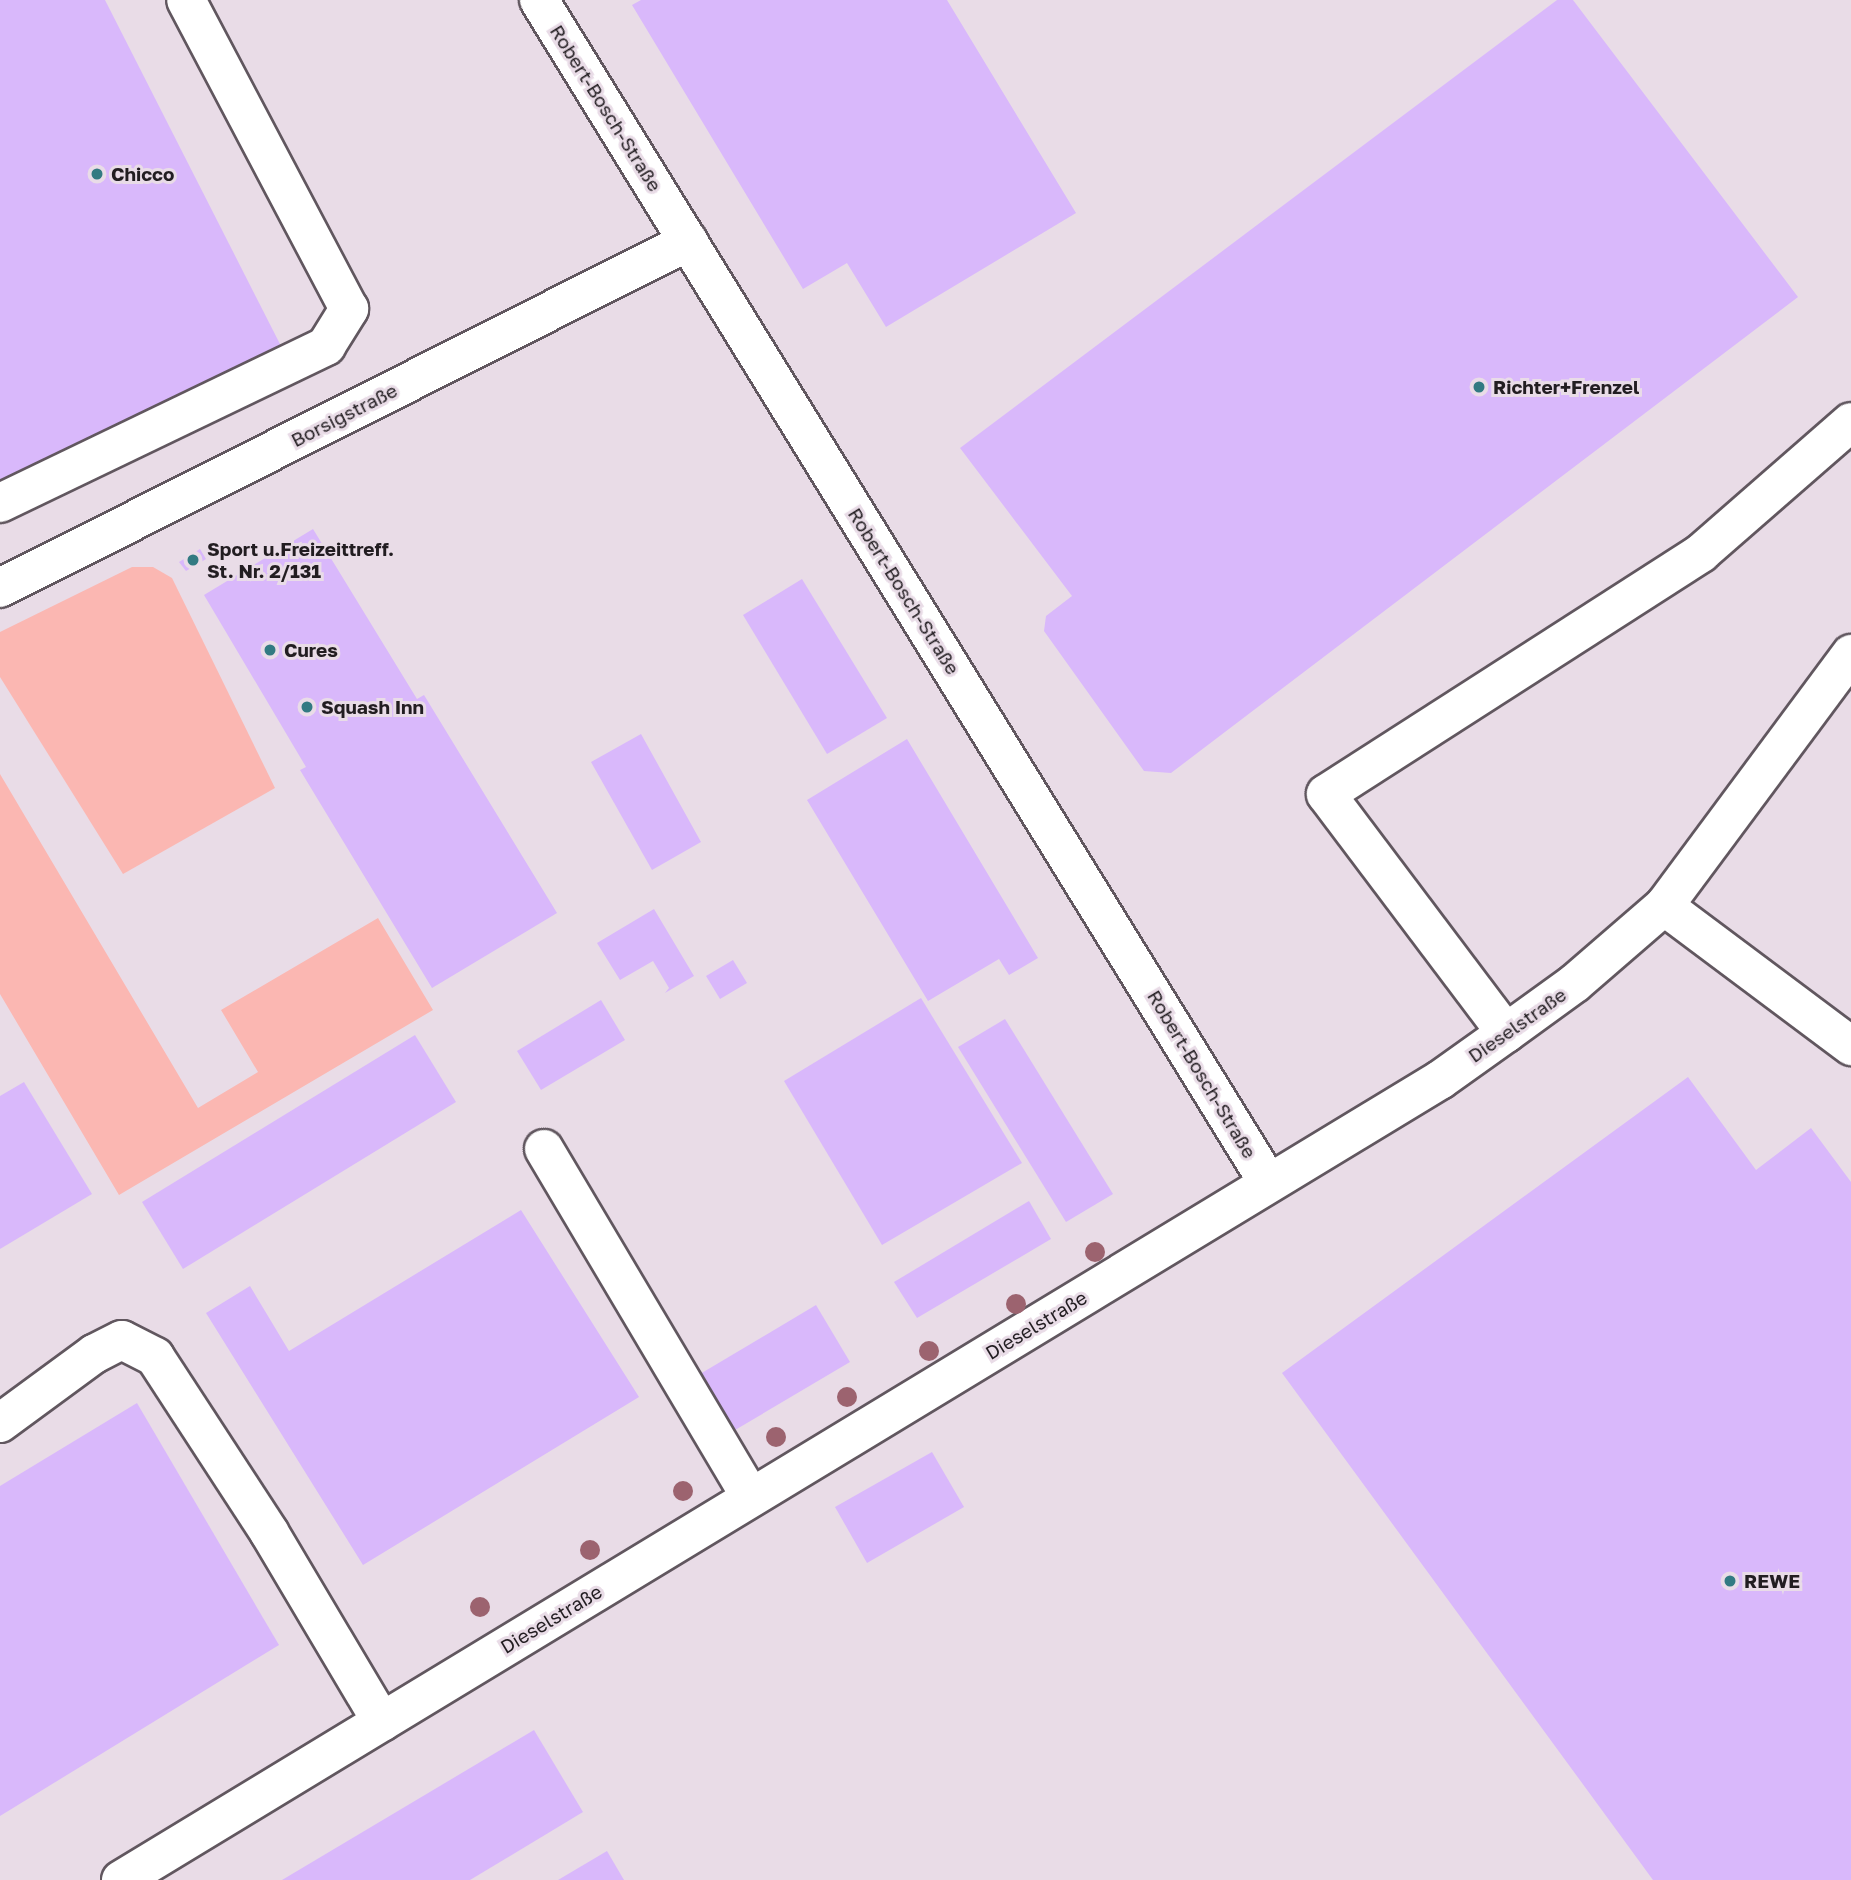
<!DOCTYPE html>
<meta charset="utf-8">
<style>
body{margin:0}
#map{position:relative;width:1851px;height:1880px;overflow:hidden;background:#e9dce7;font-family:"Golos Text",sans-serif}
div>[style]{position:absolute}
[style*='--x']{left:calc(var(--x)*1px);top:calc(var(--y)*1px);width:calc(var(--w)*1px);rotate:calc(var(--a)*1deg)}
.green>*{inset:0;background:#fbb7b2}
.building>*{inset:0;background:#d9b8fb}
.roads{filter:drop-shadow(2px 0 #61575f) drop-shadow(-2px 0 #61575f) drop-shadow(0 2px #61575f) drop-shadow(0 -2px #61575f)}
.minor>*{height:38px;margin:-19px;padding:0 19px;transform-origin:19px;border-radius:19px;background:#fff}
.trees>*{width:20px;height:20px;margin:-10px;border-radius:50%;background:#9c636f}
.dots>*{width:19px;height:19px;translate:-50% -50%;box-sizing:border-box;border:4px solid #e9dce7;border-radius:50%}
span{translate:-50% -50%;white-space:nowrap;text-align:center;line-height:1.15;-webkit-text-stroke:6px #e9dce7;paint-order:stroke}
.street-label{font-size:19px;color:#221d21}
.poi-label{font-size:19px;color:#221d21;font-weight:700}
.left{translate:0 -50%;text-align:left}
</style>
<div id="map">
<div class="green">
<i style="clip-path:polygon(132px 567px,153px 567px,172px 578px,275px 788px,123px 874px,0 677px,0 632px)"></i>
<i style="clip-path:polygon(0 774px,198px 1108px,258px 1072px,221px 1010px,378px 918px,433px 1010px,119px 1195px,0 994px)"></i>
</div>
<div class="building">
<i style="clip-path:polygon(0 0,105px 0,282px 348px,0 489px)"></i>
<i style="clip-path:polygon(641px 0,947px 0,1076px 213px,886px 327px,847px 263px,803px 289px,632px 5px)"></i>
<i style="clip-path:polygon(1557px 0,1573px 0,1798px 297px,1171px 773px,1144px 771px,1044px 631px,1046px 616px,1072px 596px,960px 448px)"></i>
<i style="clip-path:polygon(313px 529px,417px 699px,424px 695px,557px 913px,432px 988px,300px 770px,306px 767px,204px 595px)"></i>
<i style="clip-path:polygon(200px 549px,206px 559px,186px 571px,179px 562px)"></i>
<i style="clip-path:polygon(802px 579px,887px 718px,827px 754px,743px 615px)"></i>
<i style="clip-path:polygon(641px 734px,701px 842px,652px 870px,591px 762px)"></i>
<i style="clip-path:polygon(907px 739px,1038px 958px,1009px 975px,999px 959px,928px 1001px,807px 800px)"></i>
<i style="clip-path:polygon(654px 909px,694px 976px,665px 993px,669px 988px,653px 961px,620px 980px,597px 943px)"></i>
<i style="clip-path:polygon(733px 960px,747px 983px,720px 999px,706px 976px)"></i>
<i style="clip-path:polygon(921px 998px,1022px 1163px,882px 1245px,784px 1081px)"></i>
<i style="clip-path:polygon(601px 1000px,625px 1040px,541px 1090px,517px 1051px)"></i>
<i style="clip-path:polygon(1005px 1019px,1113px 1194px,1066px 1222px,958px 1047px)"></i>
<i style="clip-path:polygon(415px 1035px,456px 1102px,183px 1269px,142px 1202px)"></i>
<i style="clip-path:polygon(1688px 1077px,1756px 1170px,1811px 1128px,1851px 1182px,1851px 1880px,1653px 1880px,1282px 1373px)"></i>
<i style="clip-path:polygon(24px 1082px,92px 1194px,0 1249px,0 1096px)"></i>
<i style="clip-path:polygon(1029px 1201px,1051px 1239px,917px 1318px,894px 1282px)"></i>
<i style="clip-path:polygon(521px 1210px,639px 1397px,363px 1565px,206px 1313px,250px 1286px,289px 1351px)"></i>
<i style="clip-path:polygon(816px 1305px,850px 1362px,730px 1433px,695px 1377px)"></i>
<i style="clip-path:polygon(137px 1403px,279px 1645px,0 1816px,0 1486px)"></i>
<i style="clip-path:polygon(932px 1452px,964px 1507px,867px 1563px,835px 1507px)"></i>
<i style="clip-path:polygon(534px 1730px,583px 1812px,470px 1880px,282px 1880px)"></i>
<i style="clip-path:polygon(607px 1851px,624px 1880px,558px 1880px)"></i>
</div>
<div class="roads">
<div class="minor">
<i style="--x:539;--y:0;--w:1389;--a:58.34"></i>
<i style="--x:0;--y:503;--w:362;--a:-25.7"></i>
<i style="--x:326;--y:346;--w:44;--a:-58.1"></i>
<i style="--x:349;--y:309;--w:349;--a:-117.8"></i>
<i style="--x:0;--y:588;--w:771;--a:-26.73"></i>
<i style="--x:1664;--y:906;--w:234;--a:36.8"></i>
<i style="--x:1506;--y:1033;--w:299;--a:-127"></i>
<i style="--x:1326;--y:794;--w:446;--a:-32.7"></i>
<i style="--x:1701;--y:553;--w:199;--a:-41.1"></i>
<i style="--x:544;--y:1149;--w:405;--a:59.3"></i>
<i style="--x:0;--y:1423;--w:117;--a:-36.3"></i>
<i style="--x:94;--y:1354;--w:31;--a:-27"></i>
<i style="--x:122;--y:1340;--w:37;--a:27"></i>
<i style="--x:155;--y:1357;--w:209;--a:56.9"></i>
<i style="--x:269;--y:1532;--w:221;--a:59.3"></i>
<i style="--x:121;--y:1880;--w:1543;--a:-31.24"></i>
<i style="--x:1440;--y:1080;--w:81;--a:-35.5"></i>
<i style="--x:1506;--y:1033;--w:85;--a:-35.9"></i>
<i style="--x:1575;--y:983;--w:118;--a:-40.9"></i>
<i style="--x:1664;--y:906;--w:314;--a:-53.4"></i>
</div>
</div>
<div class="trees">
<i style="left:1095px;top:1252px"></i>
<i style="left:1016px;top:1304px"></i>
<i style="left:929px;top:1351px"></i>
<i style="left:847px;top:1397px"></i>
<i style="left:776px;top:1437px"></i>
<i style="left:683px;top:1491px"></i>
<i style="left:590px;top:1550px"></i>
<i style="left:480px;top:1607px"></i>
</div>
<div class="dots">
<i style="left:97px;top:174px;background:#327a82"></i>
<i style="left:1479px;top:387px;background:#327a82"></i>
<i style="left:193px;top:560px;background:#327a82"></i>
<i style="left:270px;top:650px;background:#327a82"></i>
<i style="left:307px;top:707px;background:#327a82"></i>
<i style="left:1730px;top:1581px;background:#327a82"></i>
</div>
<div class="street-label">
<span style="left:606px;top:108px;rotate:58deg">Robert-Bosch-Straße</span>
<span style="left:344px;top:415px;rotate:-27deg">Borsigstraße</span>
<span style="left:904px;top:591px;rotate:58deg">Robert-Bosch-Straße</span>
<span style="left:1517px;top:1025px;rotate:-35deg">Dieselstraße</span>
<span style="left:1202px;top:1074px;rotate:59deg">Robert-Bosch-Straße</span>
<span style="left:1036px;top:1325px;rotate:-31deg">Dieselstraße</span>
<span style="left:551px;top:1619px;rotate:-31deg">Dieselstraße</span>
</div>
<div class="poi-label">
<span class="left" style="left:111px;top:174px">Chicco</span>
<span class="left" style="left:1493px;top:387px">Richter+Frenzel</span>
<span class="left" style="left:207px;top:560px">Sport u.Freizeittreff.<br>St. Nr. 2/131</span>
<span class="left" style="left:284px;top:650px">Cures</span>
<span class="left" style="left:321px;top:707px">Squash Inn</span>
<span class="left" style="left:1744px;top:1581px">REWE</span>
</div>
</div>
